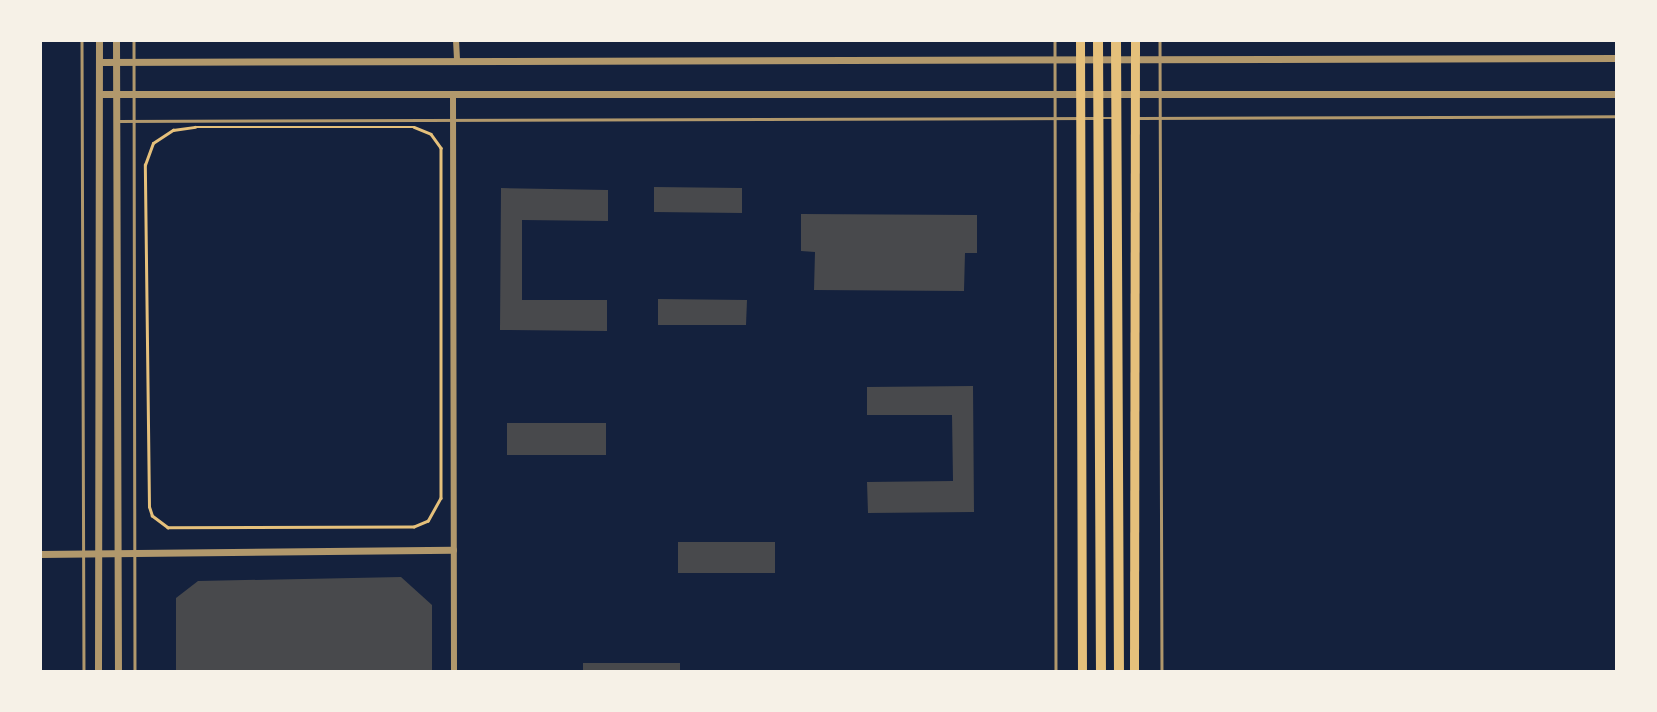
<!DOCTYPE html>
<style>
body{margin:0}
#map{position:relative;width:1657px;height:712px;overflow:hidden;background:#14213d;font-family:"IBM Plex Serif",serif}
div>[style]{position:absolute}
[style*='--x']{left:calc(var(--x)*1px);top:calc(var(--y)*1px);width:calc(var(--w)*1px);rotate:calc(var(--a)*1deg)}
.building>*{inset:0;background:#48494c}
.path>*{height:2.5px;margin:-1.25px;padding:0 1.25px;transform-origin:1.25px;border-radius:1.25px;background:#e5c07b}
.service>*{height:2.5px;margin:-1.25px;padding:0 1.25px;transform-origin:1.25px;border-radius:1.25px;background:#b1986c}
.minor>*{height:6px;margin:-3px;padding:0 3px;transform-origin:3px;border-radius:3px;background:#b1986c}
.tertiary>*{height:7px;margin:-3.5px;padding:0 3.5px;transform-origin:3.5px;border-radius:3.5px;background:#b1986c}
.primary>*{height:9px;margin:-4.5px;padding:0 4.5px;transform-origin:4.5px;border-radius:4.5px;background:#e5c07b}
.motorway>*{height:10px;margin:-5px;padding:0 5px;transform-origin:5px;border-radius:5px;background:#e5c07b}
span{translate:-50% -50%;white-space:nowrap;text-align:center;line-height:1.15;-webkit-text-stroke:7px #f6f1e7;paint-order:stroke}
.frame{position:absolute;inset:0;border:42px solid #f6f1e7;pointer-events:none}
</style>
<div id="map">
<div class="building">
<i style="clip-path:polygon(654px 187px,742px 188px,742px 213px,654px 212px)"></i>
<i style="clip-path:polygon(501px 188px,608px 190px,608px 221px,522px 220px,522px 300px,607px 300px,607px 331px,500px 330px)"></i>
<i style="clip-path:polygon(801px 214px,977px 215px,977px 253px,965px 253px,964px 291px,814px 290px,815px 252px,801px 251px)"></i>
<i style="clip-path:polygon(658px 299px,747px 300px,746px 325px,658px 325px)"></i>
<i style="clip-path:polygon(973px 386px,974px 512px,868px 513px,867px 482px,953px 481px,952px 415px,867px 415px,867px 387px)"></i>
<i style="clip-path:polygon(507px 423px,606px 423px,606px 455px,507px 455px)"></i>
<i style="clip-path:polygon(678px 542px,775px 542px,775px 573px,678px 573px)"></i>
<i style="clip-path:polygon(401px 577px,432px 605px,432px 672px,176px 672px,176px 598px,198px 581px)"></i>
<i style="clip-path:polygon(583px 663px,680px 663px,680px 672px,583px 672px)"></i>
</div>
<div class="path">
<i style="--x:195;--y:127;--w:219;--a:0"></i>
<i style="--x:414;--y:127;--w:18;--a:22"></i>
<i style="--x:431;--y:134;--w:17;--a:54"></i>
<i style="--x:441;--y:148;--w:350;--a:90"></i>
<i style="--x:441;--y:498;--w:26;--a:119"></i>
<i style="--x:428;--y:521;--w:15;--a:157"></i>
<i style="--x:414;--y:527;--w:246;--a:179.8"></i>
<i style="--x:168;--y:528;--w:20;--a:-143"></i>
<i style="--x:152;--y:516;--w:9;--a:-108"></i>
<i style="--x:149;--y:507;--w:342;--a:-90.7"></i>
<i style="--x:145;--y:165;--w:23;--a:-70"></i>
<i style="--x:153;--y:143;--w:24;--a:-33"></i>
<i style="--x:173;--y:130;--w:22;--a:-8"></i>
</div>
<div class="service">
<i style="--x:82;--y:40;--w:632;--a:89.82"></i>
<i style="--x:134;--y:40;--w:632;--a:89.91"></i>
<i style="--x:1055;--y:40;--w:632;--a:89.91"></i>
<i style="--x:1160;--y:40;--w:632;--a:89.82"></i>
<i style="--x:1100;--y:118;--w:14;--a:0"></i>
<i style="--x:1139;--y:118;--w:478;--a:-0.2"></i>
<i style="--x:117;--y:121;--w:976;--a:-0.18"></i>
</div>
<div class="minor">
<i style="--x:456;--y:40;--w:22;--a:87"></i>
<i style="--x:453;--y:96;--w:576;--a:89.9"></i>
</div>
<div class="tertiary">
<i style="--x:116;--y:40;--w:632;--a:89.82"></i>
<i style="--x:99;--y:62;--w:1518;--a:-0.15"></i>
<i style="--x:99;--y:94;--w:1518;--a:0"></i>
<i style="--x:40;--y:554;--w:413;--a:-0.6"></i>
<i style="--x:98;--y:672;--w:632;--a:-89.91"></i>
</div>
<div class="primary">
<i style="--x:1080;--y:40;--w:632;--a:89.82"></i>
<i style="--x:1134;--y:672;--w:632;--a:-89.91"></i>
</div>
<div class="motorway">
<i style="--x:1098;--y:40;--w:632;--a:89.73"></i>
<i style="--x:1116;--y:40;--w:632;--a:89.73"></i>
</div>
<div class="frame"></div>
</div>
